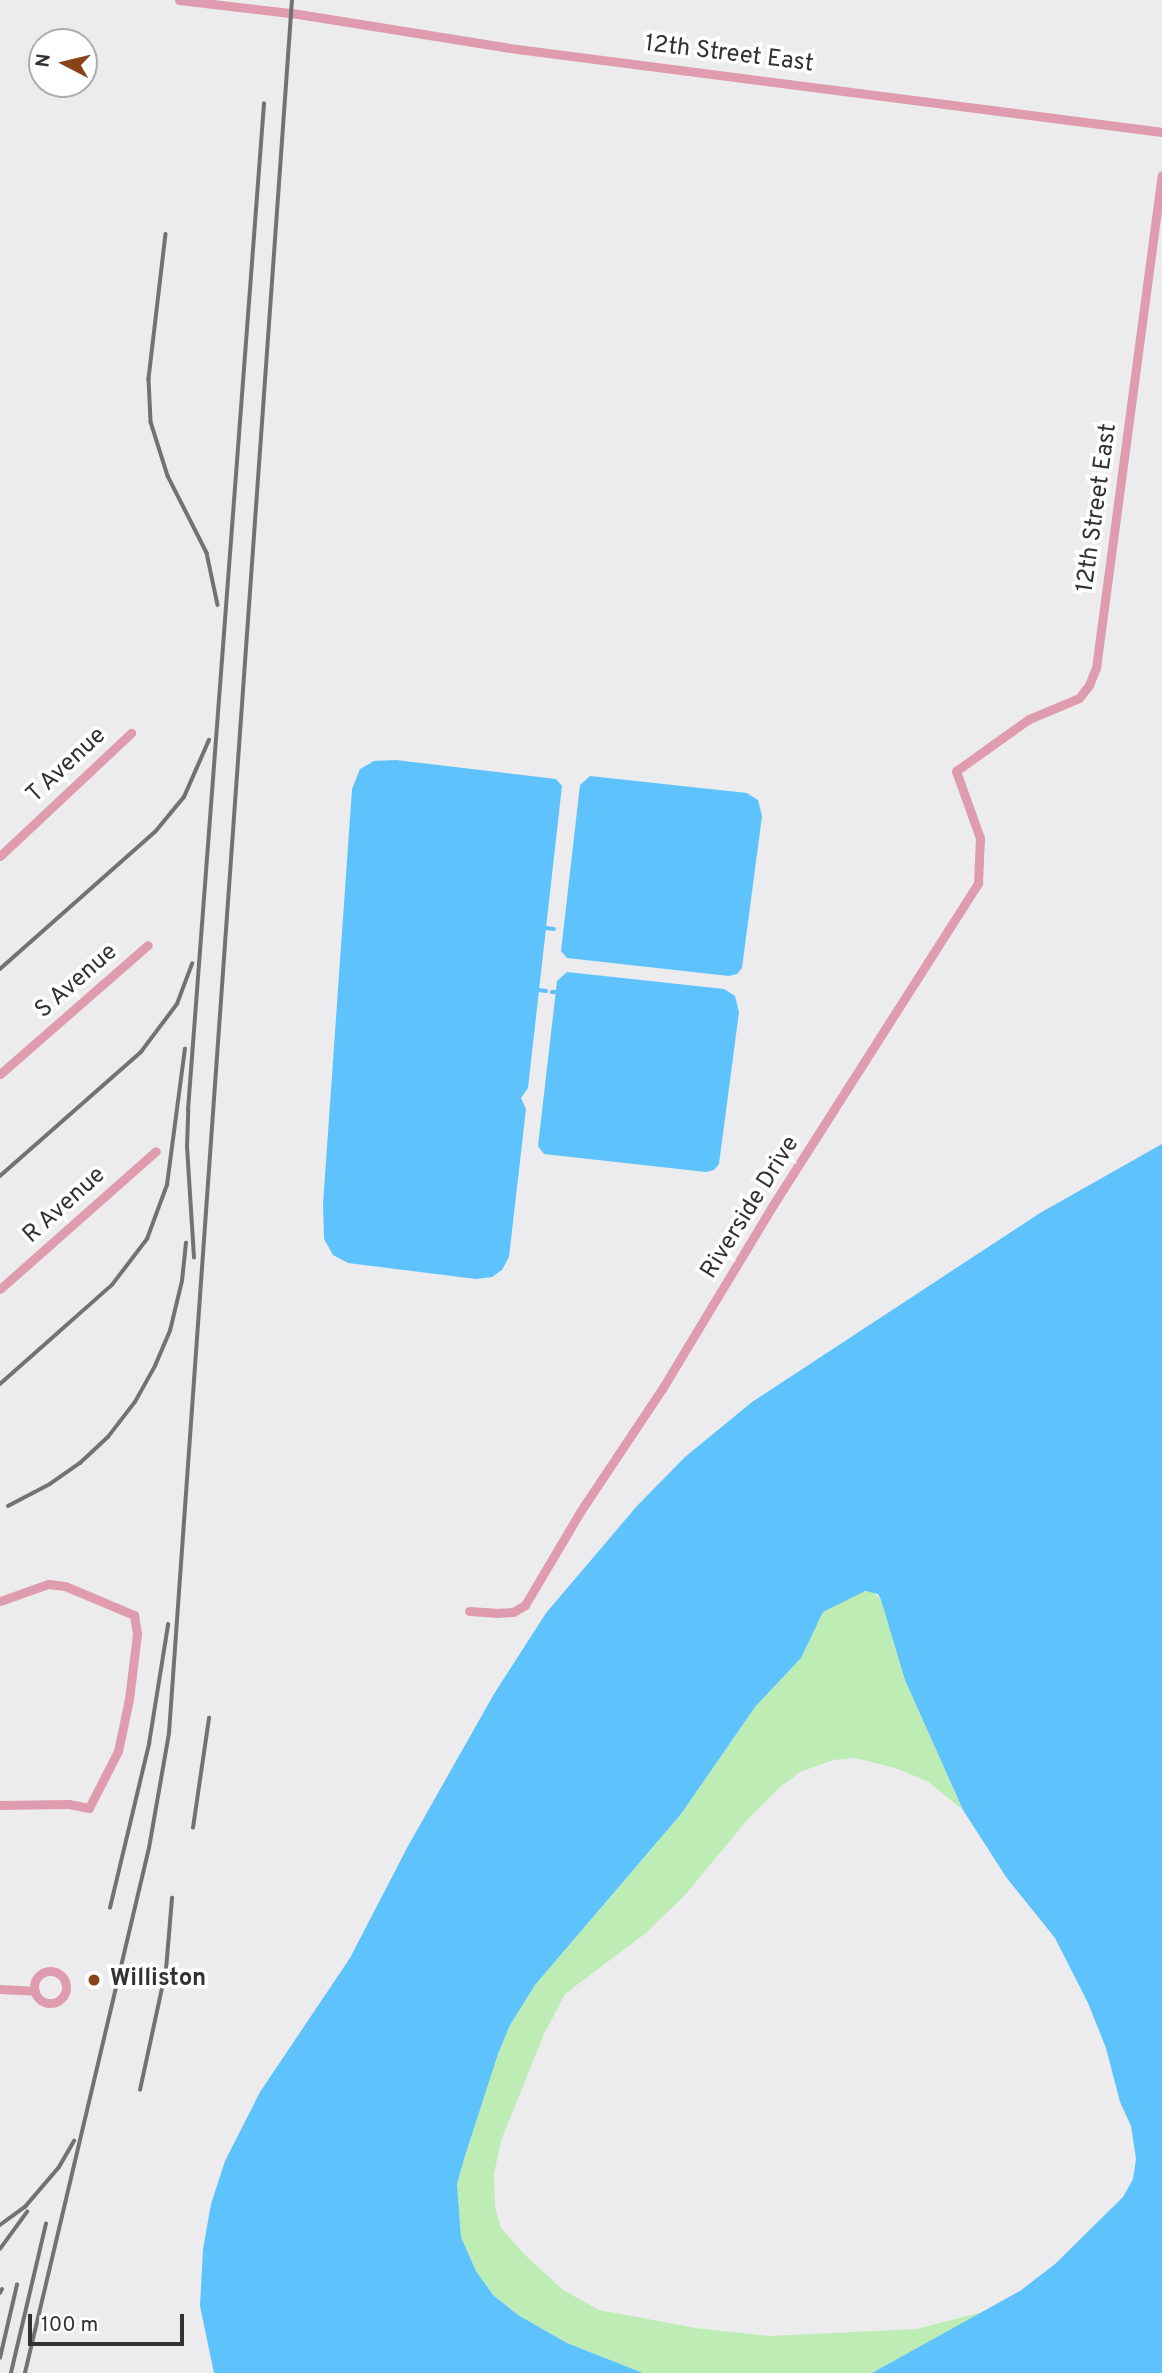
<!DOCTYPE html>
<style>
body{margin:0}
#map{position:relative;width:1162px;height:2373px;overflow:hidden;background:#ececee;font-family:Overpass,sans-serif}
div>[style]{position:absolute}
[style*='--x']{left:calc(var(--x)*1px);top:calc(var(--y)*1px);width:calc(var(--w)*1px);rotate:calc(var(--a)*1deg)}
.green>*{inset:0;background:#beecb5}
.water>*{inset:0;background:#5ec3fc}
.stream>*{height:3.5px;margin:-1.75px;padding:0 1.75px;transform-origin:1.75px;border-radius:1.75px;background:#5ec3fc}
.minor>*{height:9px;margin:-4.5px;padding:0 4.5px;transform-origin:4.5px;border-radius:4.5px;background:#df9cae}
.minor>.ring{margin:-4.5px;padding:0;box-sizing:content-box;background:none;border:9px solid #df9cae;border-radius:50%}
.rail>*{height:3.5px;margin:-1.75px;padding:0 1.75px;transform-origin:1.75px;border-radius:1.75px;background:#717273}
.dots>*{width:19px;height:19px;translate:-50% -50%;box-sizing:border-box;border:4px solid #fff;border-radius:50%}
span{translate:-50% -50%;white-space:nowrap;text-align:center;line-height:1.15;-webkit-text-stroke:7px #fff;paint-order:stroke}
.street-label{font-size:24px;color:#313233}
.poi-label{font-size:24px;color:#313233;font-weight:700}
.left{translate:0 -50%;text-align:left}
.north{position:absolute;left:28px;top:28px;width:70px;height:70px;box-sizing:border-box;background:#fff;border:2px solid #adadad;border-radius:50%;rotate:277deg;font-size:19px;font-weight:700;line-height:28px;text-align:center;color:#313233}
.north::after{content:'';display:block;margin:auto;width:24px;height:32px;background:#884418;clip-path:polygon(50% 0,100% 100%,50% 72%,0 100%)}
.scale{position:absolute;left:28px;top:2314px;width:156px;height:32px;box-sizing:border-box;border:4px solid #313233;border-top:0;padding-left:9px;font-size:21px;line-height:24px;white-space:nowrap;color:#313233;-webkit-text-stroke:5px #fff;paint-order:stroke}
</style>
<div id="map">
<div class="green">
<i style="clip-path:polygon(860px 1592px,873px 1592px,881px 1600px,905px 1680px,963px 1810px,927px 1781px,895px 1768px,855px 1758px,833px 1760px,800px 1772px,779px 1788px,748px 1819px,685px 1895px,646px 1933px,565px 1994px,544px 2034px,502px 2138px,494px 2173px,495px 2207px,501px 2228px,524px 2254px,563px 2290px,599px 2310px,696px 2328px,769px 2336px,917px 2329px,986px 2311px,872px 2373px,643px 2373px,567px 2343px,518px 2315px,493px 2295px,476px 2271px,461px 2237px,457px 2184px,464px 2159px,498px 2054px,510px 2025px,535px 1985px,681px 1814px,755px 1707px,801px 1658px,823px 1612px)"></i>
</div>
<div class="water">
<i style="clip-path:polygon(396px 760px,556px 779px,562px 786px,528px 1088px,521px 1098px,526px 1109px,509px 1257px,502px 1270px,492px 1277px,476px 1279px,348px 1263px,333px 1255px,324px 1239px,323px 1204px,352px 789px,360px 769px,374px 761px)"></i>
<i style="clip-path:polygon(590px 776px,747px 793px,758px 800px,762px 816px,742px 968px,737px 974px,729px 976px,567px 958px,561px 951px,580px 785px)"></i>
<i style="clip-path:polygon(567px 972px,724px 989px,735px 996px,739px 1012px,719px 1164px,714px 1170px,706px 1172px,544px 1154px,538px 1146px,557px 981px)"></i>
<i style="clip-path:polygon(1162px 1144px,1162px 2373px,872px 2373px,1020px 2291px,1055px 2264px,1123px 2197px,1133px 2179px,1136px 2159px,1131px 2126px,1120px 2102px,1106px 2048px,1088px 2003px,1055px 1938px,1006px 1877px,963px 1810px,905px 1680px,881px 1600px,878px 1594px,865px 1591px,823px 1612px,801px 1658px,755px 1707px,681px 1814px,535px 1985px,510px 2025px,498px 2054px,464px 2159px,457px 2184px,461px 2237px,476px 2271px,493px 2295px,518px 2315px,567px 2343px,643px 2373px,214px 2373px,200px 2306px,203px 2249px,211px 2204px,225px 2161px,260px 2092px,350px 1958px,408px 1846px,494px 1694px,546px 1613px,637px 1506px,685px 1457px,752px 1402px,1040px 1213px)"></i>
</div>
<div class="stream">
<i style="--x:546;--y:928;--w:8;--a:7"></i>
<i style="--x:539;--y:990;--w:7;--a:8"></i>
<i style="--x:552;--y:992;--w:4;--a:0"></i>
</div>
<div class="minor">
<i style="--x:179;--y:0;--w:120;--a:6.7"></i>
<i style="--x:298;--y:14;--w:222;--a:9.1"></i>
<i style="--x:517;--y:49;--w:650;--a:7.33"></i>
<i style="--x:0;--y:856;--w:180;--a:-43.2"></i>
<i style="--x:0;--y:1074;--w:196;--a:-41.1"></i>
<i style="--x:0;--y:1289;--w:208;--a:-41.5"></i>
<i style="--x:0;--y:1601;--w:51;--a:-19.5"></i>
<i style="--x:48;--y:1584;--w:17;--a:7"></i>
<i style="--x:65;--y:1586;--w:75;--a:22.8"></i>
<i style="--x:134;--y:1615;--w:19;--a:81"></i>
<i style="--x:137;--y:1634;--w:65;--a:97"></i>
<i style="--x:129;--y:1699;--w:53;--a:101.9"></i>
<i style="--x:118;--y:1751;--w:64;--a:117"></i>
<i style="--x:89;--y:1808;--w:21;--a:-169"></i>
<i style="--x:68;--y:1804;--w:68;--a:179.2"></i>
<i style="--x:469;--y:1611;--w:26;--a:4"></i>
<i style="--x:495;--y:1613;--w:18;--a:-3"></i>
<i style="--x:513;--y:1612;--w:14;--a:-30"></i>
<i style="--x:525;--y:1605;--w:108;--a:-59.4"></i>
<i style="--x:580;--y:1512;--w:148;--a:-56.3"></i>
<i style="--x:662;--y:1389;--w:215;--a:-58.9"></i>
<i style="--x:773;--y:1205;--w:382;--a:-57.5"></i>
<i style="--x:978;--y:883;--w:45;--a:-87.5"></i>
<i style="--x:980;--y:838;--w:71;--a:-109.7"></i>
<i style="--x:956;--y:771;--w:90;--a:-35.5"></i>
<i style="--x:1029;--y:719;--w:54;--a:-22.8"></i>
<i style="--x:1079;--y:698;--w:16;--a:-52"></i>
<i style="--x:1089;--y:685;--w:18;--a:-68"></i>
<i style="--x:1096;--y:668;--w:497;--a:-82.4"></i>
<i class="ring" style="left:34px;top:1971px;width:23px;height:23px"></i>
<i style="--x:0;--y:1989;--w:35;--a:3"></i>
</div>
<div class="rail">
<i style="--x:166;--y:234;--w:146;--a:96.7"></i>
<i style="--x:149;--y:379;--w:43;--a:87.3"></i>
<i style="--x:151;--y:422;--w:57;--a:72.5"></i>
<i style="--x:168;--y:476;--w:86;--a:63.1"></i>
<i style="--x:207;--y:553;--w:53;--a:78.1"></i>
<i style="--x:0;--y:969;--w:207;--a:-41.5"></i>
<i style="--x:155;--y:832;--w:45;--a:-50.4"></i>
<i style="--x:184;--y:797;--w:62;--a:-66.3"></i>
<i style="--x:0;--y:1176;--w:188;--a:-41.3"></i>
<i style="--x:141;--y:1052;--w:60;--a:-53.1"></i>
<i style="--x:177;--y:1004;--w:43;--a:-69.4"></i>
<i style="--x:194;--y:1258;--w:111;--a:-93.6"></i>
<i style="--x:187;--y:1147;--w:37;--a:-88"></i>
<i style="--x:188;--y:1110;--w:1009;--a:-85.68"></i>
<i style="--x:0;--y:1384;--w:149;--a:-41.5"></i>
<i style="--x:112;--y:1285;--w:58;--a:-52.7"></i>
<i style="--x:147;--y:1239;--w:58;--a:-69.7"></i>
<i style="--x:167;--y:1185;--w:137;--a:-82.5"></i>
<i style="--x:8;--y:1506;--w:47;--a:-27.6"></i>
<i style="--x:50;--y:1484;--w:37;--a:-35"></i>
<i style="--x:80;--y:1463;--w:38;--a:-43"></i>
<i style="--x:108;--y:1437;--w:44;--a:-52.4"></i>
<i style="--x:135;--y:1402;--w:41;--a:-60.9"></i>
<i style="--x:155;--y:1366;--w:38;--a:-67"></i>
<i style="--x:170;--y:1331;--w:51;--a:-76.5"></i>
<i style="--x:182;--y:1281;--w:38;--a:-84"></i>
<i style="--x:193;--y:1828;--w:111;--a:-81.7"></i>
<i style="--x:110;--y:1908;--w:169;--a:-76.6"></i>
<i style="--x:149;--y:1744;--w:121;--a:-80.9"></i>
<i style="--x:140;--y:2090;--w:123;--a:-77.8"></i>
<i style="--x:166;--y:1970;--w:72;--a:-85.2"></i>
<i style="--x:0;--y:2225;--w:31;--a:-36"></i>
<i style="--x:25;--y:2207;--w:52;--a:-49.6"></i>
<i style="--x:59;--y:2167;--w:30;--a:-60"></i>
<i style="--x:0;--y:2249;--w:46;--a:-53.9"></i>
<i style="--x:0;--y:2293;--w:4;--a:-63"></i>
<i style="--x:0;--y:2358;--w:75;--a:-76.9"></i>
<i style="--x:11;--y:2373;--w:153;--a:-76.8"></i>
<i style="--x:25;--y:2373;--w:539;--a:-76.71"></i>
<i style="--x:149;--y:1848;--w:117;--a:-80.1"></i>
<i style="--x:169;--y:1733;--w:1737;--a:-85.94"></i>
</div>
<div class="dots">
<i style="left:94px;top:1980px;background:#884418"></i>
</div>
<div class="street-label">
<span style="left:729px;top:55px;rotate:7deg">12th Street East</span>
<span style="left:1098px;top:508px;rotate:-82deg">12th Street East</span>
<span style="left:67px;top:766px;rotate:-43deg">T Avenue</span>
<span style="left:77px;top:982px;rotate:-41deg">S Avenue</span>
<span style="left:65px;top:1206px;rotate:-42deg">R Avenue</span>
<span style="left:751px;top:1208px;rotate:-58deg">Riverside Drive</span>
</div>
<div class="poi-label">
<span class="left" style="left:110px;top:1980px">Williston</span>
</div>
<div class="north">N</div>
<div class="scale">100 m</div>
</div>
